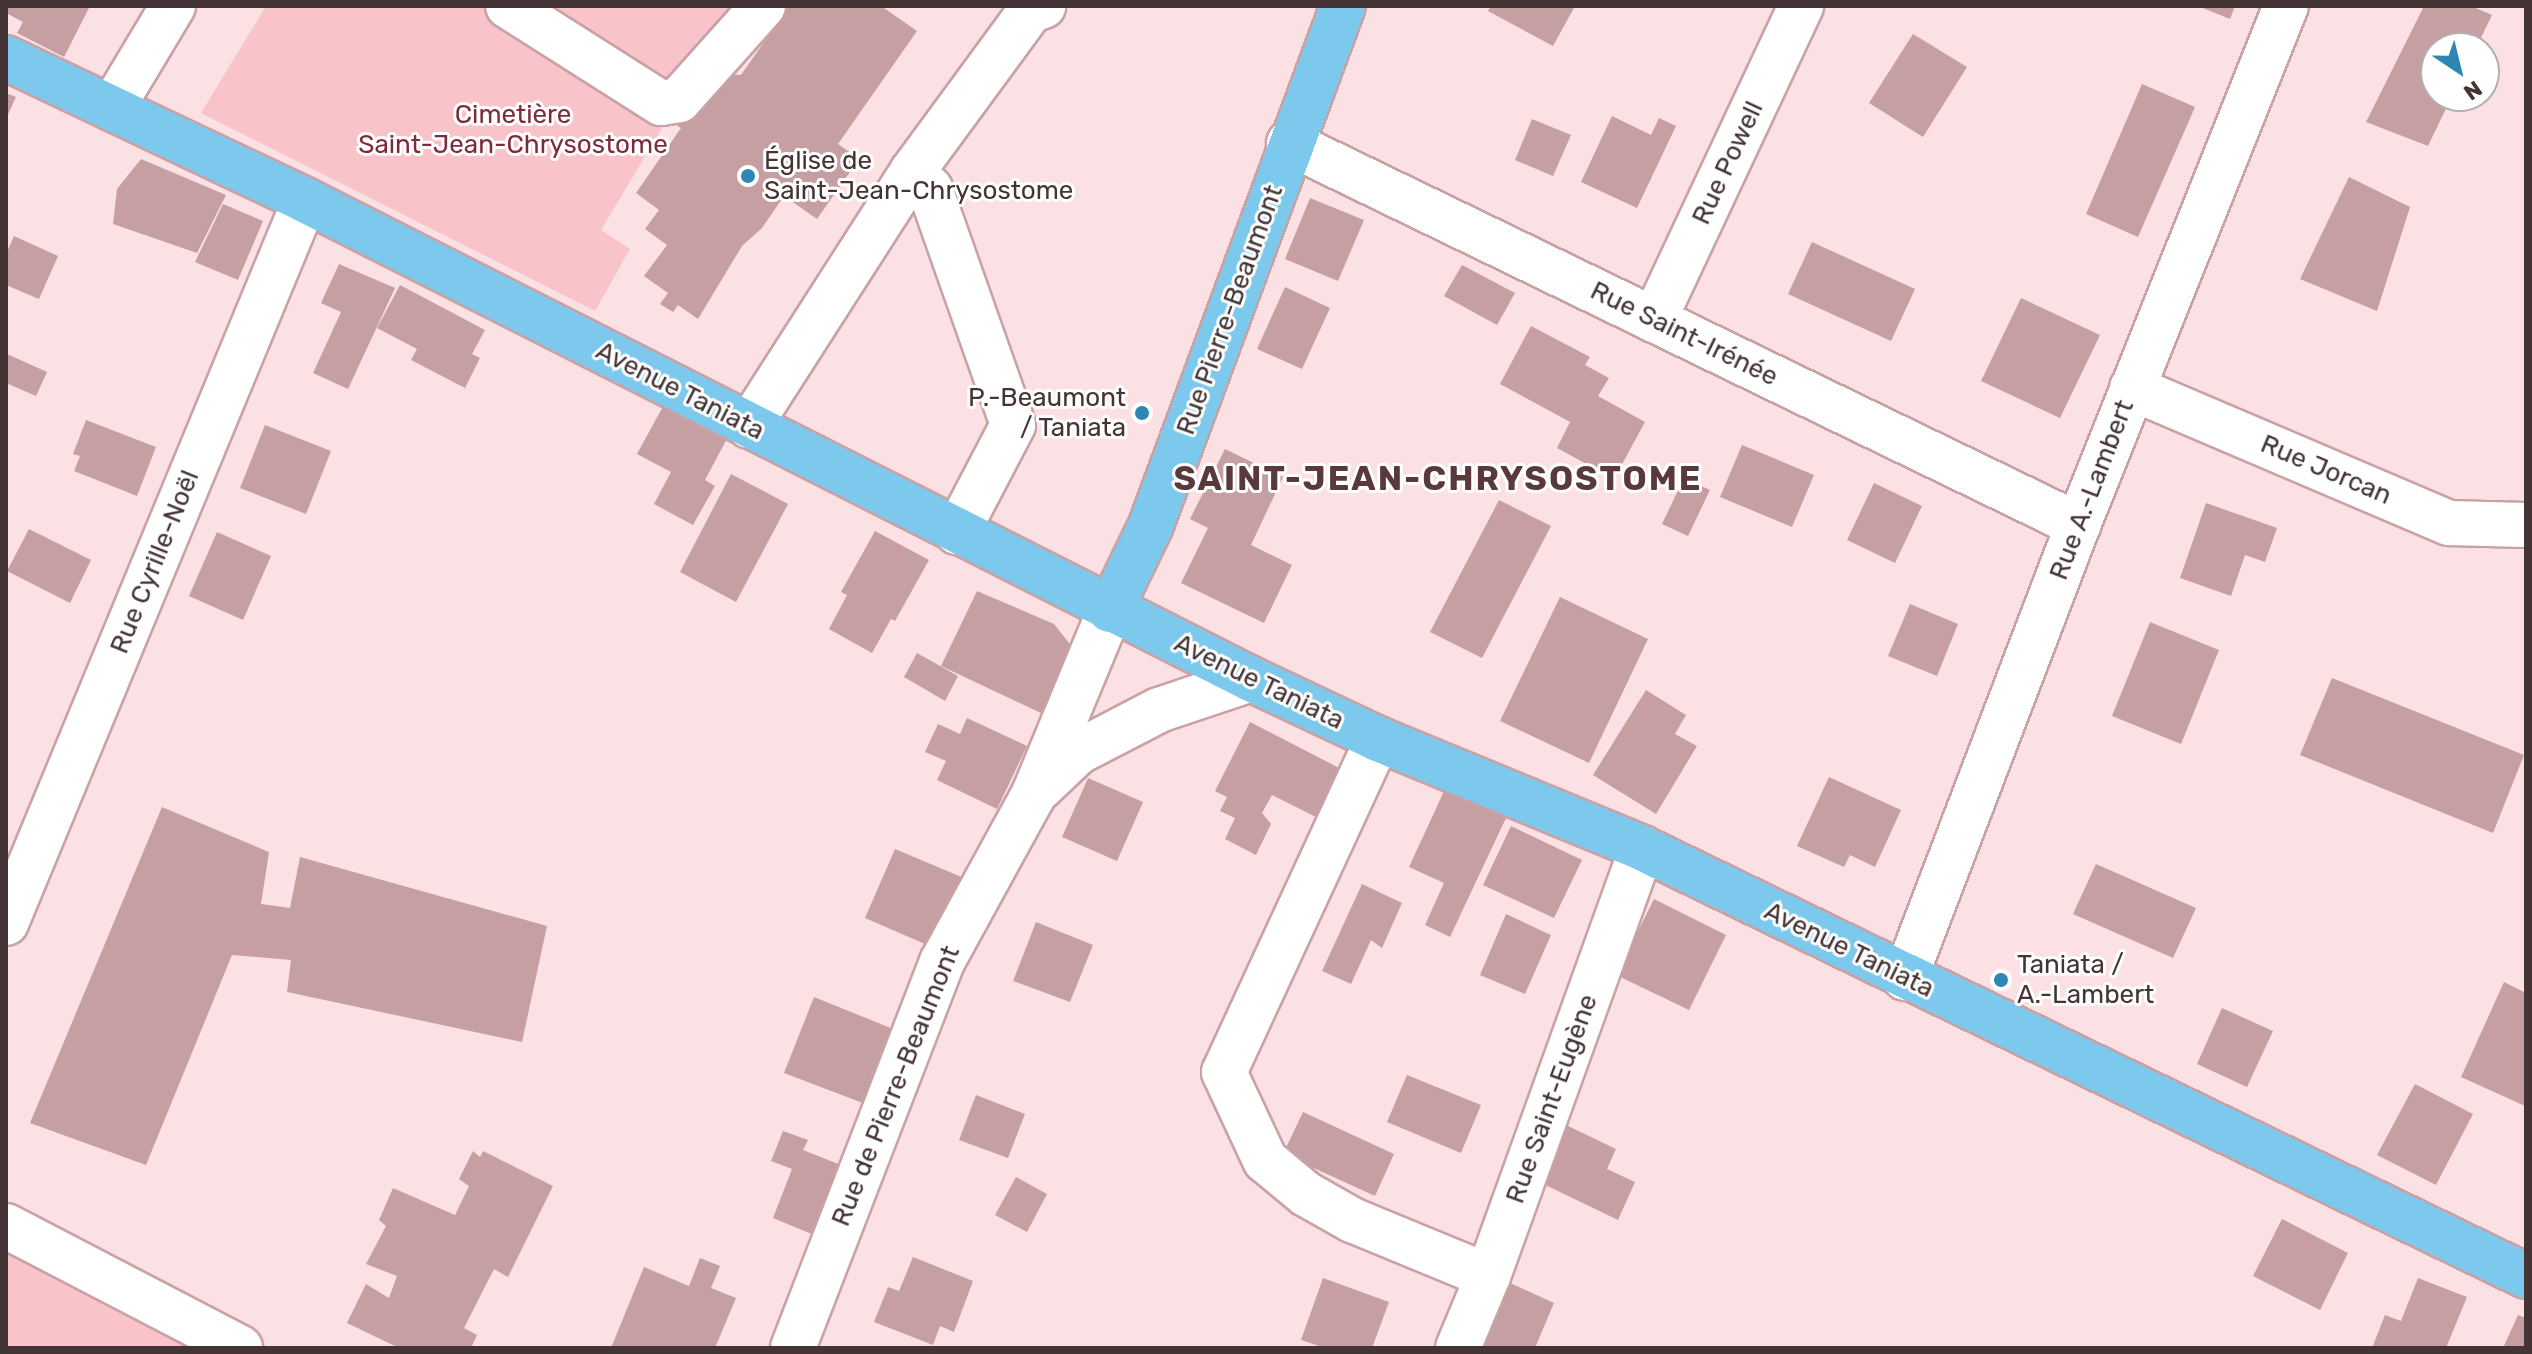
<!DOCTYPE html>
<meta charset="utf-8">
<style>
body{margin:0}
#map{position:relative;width:2532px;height:1354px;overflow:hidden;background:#fbe1e4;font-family:Rubik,sans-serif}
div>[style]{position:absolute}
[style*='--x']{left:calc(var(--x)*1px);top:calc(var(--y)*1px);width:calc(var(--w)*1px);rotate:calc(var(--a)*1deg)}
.green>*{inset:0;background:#f8c4c9}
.building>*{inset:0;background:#c69fa3}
.roads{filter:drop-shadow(2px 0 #c9a2a6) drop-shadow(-2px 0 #c9a2a6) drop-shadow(0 2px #c9a2a6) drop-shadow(0 -2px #c9a2a6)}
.minor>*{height:44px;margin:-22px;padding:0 22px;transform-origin:22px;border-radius:22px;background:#fff}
.major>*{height:44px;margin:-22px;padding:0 22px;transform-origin:22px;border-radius:22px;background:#7cc9ed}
.dots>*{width:22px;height:22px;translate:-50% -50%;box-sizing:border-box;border:4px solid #fff;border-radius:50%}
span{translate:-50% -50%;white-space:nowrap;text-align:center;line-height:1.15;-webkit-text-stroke:6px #fff;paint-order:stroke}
.park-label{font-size:26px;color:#7d2b3b}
.poi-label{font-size:26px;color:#443435}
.left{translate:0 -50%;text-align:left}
.right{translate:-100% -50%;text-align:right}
.street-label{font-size:26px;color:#443435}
.district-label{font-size:34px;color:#5a393d;font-weight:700;letter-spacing:2px}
.frame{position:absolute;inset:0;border:8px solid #443435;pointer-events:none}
.north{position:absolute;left:2420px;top:32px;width:80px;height:80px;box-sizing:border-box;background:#fff;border:2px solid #b4aeae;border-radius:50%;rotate:145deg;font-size:22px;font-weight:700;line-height:32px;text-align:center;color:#443435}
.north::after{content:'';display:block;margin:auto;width:28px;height:36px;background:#2d86b4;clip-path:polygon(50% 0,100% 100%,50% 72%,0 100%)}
</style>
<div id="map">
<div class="green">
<i style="clip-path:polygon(266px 6px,751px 6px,695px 73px,601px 230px,630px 249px,595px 311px,201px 113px)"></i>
<i style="clip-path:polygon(6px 1226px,240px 1348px,6px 1348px)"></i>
</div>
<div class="building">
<i style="clip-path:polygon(6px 6px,90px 6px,64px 57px,17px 33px,23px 22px,6px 13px)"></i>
<i style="clip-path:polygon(789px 6px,881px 6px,917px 31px,838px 144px,859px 159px,817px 219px,784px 196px,762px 228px,742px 246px,698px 319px,678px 305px,673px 312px,660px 304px,668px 293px,644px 276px,667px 245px,645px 229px,659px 210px,636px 193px,681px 128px,675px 124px,715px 67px,725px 74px,741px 75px)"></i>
<i style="clip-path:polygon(1491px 6px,1575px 6px,1553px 46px,1488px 11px)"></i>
<i style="clip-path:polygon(2198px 6px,2235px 6px,2230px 19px)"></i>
<i style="clip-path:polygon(2424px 6px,2471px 6px,2492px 15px,2476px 48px,2436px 48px,2436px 96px,2452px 96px,2428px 146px,2366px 122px)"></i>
<i style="clip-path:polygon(1913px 34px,1967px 67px,1923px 137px,1869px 103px)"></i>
<i style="clip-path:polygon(2142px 84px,2195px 107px,2138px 237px,2086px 214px)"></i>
<i style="clip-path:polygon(6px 93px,16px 97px,6px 119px)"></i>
<i style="clip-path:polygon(1612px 116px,1651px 135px,1659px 118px,1676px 126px,1637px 208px,1581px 182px)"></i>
<i style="clip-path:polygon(1532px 119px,1571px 135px,1553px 176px,1515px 160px)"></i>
<i style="clip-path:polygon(141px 159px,226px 195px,197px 253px,113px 224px,117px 189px)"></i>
<i style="clip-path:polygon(2349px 177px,2410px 207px,2377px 311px,2300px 279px)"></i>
<i style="clip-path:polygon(1310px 198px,1364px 220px,1338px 281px,1285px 259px)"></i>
<i style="clip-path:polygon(223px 204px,263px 221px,238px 280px,195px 262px)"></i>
<i style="clip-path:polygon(14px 236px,58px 256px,39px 299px,6px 285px,6px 254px)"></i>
<i style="clip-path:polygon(1812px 242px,1915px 289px,1891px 341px,1788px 294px)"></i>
<i style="clip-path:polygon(339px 264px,395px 288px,348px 389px,313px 373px,341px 312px,321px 303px)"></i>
<i style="clip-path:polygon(1462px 265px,1515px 293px,1497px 325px,1444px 296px)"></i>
<i style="clip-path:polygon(400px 285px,485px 330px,472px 354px,480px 358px,465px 388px,411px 360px,417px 349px,377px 328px)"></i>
<i style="clip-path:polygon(1285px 287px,1330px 308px,1302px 369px,1257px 349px)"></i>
<i style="clip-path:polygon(2021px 298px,2100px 335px,2060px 418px,1981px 381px)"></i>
<i style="clip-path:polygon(1531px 326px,1590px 357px,1585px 365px,1609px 378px,1598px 396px,1645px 422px,1614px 479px,1557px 448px,1570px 422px,1500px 384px)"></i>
<i style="clip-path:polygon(7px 354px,47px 372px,36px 396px,6px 383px)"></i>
<i style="clip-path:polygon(667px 399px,730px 433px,705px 480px,715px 486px,693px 525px,654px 504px,671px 472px,637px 454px)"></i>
<i style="clip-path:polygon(86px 420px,156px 447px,137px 496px,74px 471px,80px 456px,73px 454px)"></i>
<i style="clip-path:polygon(265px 425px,331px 451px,306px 514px,240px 488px)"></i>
<i style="clip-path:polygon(1742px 445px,1814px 475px,1792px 527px,1720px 497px)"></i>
<i style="clip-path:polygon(1225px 449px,1283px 477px,1251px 545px,1292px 565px,1264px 623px,1181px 583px,1208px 528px,1190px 519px)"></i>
<i style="clip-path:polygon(731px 474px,788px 504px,736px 602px,680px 572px)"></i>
<i style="clip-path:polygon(1684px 478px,1710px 490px,1688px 536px,1662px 524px)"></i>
<i style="clip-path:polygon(1874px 483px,1922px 506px,1895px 563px,1847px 540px)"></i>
<i style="clip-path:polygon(1499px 500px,1551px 526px,1482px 658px,1430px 632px)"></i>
<i style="clip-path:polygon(2206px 503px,2277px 528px,2265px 562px,2245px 555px,2231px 596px,2180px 578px)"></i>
<i style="clip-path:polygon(29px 529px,91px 560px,70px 603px,7px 571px)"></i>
<i style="clip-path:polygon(875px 531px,929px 560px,895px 621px,891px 619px,872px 653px,829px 629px,847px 595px,841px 592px)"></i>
<i style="clip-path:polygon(217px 532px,271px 556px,243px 620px,189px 596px)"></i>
<i style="clip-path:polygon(977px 591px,1054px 624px,1073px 648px,1043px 714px,941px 666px)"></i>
<i style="clip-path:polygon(1560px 597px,1648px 639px,1589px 763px,1500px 721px)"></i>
<i style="clip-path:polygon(1910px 604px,1958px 624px,1937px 676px,1888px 656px)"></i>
<i style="clip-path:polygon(2150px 622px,2219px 650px,2181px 744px,2112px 716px)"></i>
<i style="clip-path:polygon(917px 653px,958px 676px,945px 701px,904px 677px)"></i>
<i style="clip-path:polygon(2332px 678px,2524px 755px,2493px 833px,2300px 755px)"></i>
<i style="clip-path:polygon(1646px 690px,1686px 715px,1675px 734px,1697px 746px,1656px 814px,1593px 775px)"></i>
<i style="clip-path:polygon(967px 718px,1027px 746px,997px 809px,937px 780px,946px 761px,925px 752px,938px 724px,960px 734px)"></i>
<i style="clip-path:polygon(1250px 722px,1343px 770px,1318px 818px,1272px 795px,1262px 813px,1271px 824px,1256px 855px,1225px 839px,1235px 818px,1220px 811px,1227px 797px,1215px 791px)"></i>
<i style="clip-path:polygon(1829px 777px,1901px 810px,1875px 867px,1850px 855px,1844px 867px,1797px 846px)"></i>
<i style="clip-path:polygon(1088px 778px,1143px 802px,1117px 861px,1062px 837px)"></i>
<i style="clip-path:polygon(1445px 789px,1506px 818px,1450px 937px,1425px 925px,1444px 883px,1409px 867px)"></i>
<i style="clip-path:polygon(162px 807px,269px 852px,261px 904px,290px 908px,300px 857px,547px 926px,522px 1042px,287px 992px,291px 960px,232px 955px,146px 1165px,30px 1123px)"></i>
<i style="clip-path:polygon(1511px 826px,1582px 860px,1554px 918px,1483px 885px)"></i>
<i style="clip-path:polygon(895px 849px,971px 881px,941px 951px,865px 918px)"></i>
<i style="clip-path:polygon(2096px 864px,2196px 908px,2173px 958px,2073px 914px)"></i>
<i style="clip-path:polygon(1362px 884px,1402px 903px,1382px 948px,1371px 940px,1351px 984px,1322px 971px)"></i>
<i style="clip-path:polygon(1654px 899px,1726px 935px,1689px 1010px,1616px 975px)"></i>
<i style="clip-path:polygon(1506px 914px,1551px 935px,1525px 994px,1480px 975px)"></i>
<i style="clip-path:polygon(1036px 922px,1093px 945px,1070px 1002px,1013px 981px)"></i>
<i style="clip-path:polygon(2504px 982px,2526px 993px,2525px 1106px,2461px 1077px)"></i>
<i style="clip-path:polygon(814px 997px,898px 1031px,868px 1105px,784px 1073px)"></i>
<i style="clip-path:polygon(2222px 1008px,2273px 1031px,2247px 1087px,2197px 1064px)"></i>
<i style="clip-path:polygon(1407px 1075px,1481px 1105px,1461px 1153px,1387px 1122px)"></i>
<i style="clip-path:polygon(2415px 1084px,2473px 1114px,2436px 1185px,2377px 1155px)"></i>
<i style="clip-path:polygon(976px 1095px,1025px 1114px,1008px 1158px,959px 1140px)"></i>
<i style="clip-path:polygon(1303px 1112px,1394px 1154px,1375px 1196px,1283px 1154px)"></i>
<i style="clip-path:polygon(1562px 1123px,1616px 1149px,1607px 1169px,1635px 1182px,1618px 1220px,1535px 1180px)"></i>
<i style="clip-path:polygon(783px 1131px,808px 1140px,803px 1150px,846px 1167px,819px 1237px,773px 1218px,792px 1169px,771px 1161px)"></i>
<i style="clip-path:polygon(473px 1151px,480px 1157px,483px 1151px,553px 1186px,508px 1277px,494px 1269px,464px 1328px,477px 1335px,471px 1348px,399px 1348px,347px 1323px,366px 1284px,389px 1298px,397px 1276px,366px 1264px,386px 1226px,379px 1220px,393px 1188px,455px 1215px,469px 1186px,459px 1179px)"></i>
<i style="clip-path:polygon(1016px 1177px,1047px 1194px,1027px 1232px,995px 1215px)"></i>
<i style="clip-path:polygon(2282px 1219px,2348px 1253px,2320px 1310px,2253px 1276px)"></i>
<i style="clip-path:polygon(913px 1257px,973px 1281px,954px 1332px,940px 1326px,933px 1345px,874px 1322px,888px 1287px,899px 1291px)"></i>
<i style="clip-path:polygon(700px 1258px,720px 1266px,711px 1288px,736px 1298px,715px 1348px,611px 1348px,644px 1267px,689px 1286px)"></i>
<i style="clip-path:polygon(1323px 1278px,1389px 1302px,1372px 1348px,1325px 1348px,1301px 1340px)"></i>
<i style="clip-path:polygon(2418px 1278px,2467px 1297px,2446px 1348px,2372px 1348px,2385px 1315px,2401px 1321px)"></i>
<i style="clip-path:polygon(1506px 1281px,1554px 1303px,1535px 1348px,1477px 1348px)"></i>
<i style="clip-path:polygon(2518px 1315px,2526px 1318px,2526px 1348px,2503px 1348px)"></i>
</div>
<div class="roads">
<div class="minor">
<i style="--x:508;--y:6;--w:181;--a:32.4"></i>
<i style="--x:661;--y:103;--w:18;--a:-9"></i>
<i style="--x:679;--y:100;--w:126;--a:-48.2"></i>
<i style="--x:112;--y:108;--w:119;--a:-59.1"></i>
<i style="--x:1289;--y:143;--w:877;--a:25.83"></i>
<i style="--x:912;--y:172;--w:25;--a:43"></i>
<i style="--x:930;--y:189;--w:250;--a:70.6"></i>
<i style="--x:1013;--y:425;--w:121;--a:117.6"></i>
<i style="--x:1654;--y:320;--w:347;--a:-64.9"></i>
<i style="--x:2132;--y:388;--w:345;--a:23.1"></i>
<i style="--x:2449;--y:523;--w:77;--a:1.5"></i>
<i style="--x:749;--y:426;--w:302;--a:-57.3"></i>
<i style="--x:912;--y:172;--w:201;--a:-53.7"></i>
<i style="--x:1031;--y:10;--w:13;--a:-18"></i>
<i style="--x:1378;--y:739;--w:367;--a:114.8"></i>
<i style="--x:1224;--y:1072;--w:97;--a:65"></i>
<i style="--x:1265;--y:1160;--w:53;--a:39.7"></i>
<i style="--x:1306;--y:1194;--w:53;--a:29.5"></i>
<i style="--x:1352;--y:1220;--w:147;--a:22.4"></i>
<i style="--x:1040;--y:788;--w:52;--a:-43.5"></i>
<i style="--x:1078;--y:752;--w:91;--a:-27.4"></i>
<i style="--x:1159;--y:710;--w:97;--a:-18.6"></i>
<i style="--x:6;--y:923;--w:782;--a:-67.53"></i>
<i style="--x:1905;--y:978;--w:485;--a:-69.1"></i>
<i style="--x:2078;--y:525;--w:559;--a:-68.16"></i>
<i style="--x:6;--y:1226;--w:264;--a:27.5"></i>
<i style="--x:793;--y:1348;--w:414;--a:-68.9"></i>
<i style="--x:942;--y:962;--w:189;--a:-61.3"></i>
<i style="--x:1033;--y:796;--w:201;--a:-67.5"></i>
<i style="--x:1458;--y:1348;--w:78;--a:-67.4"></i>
<i style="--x:1488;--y:1276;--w:455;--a:-70.2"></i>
</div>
<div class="major">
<i style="--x:6;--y:58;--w:331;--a:25.4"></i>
<i style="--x:305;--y:200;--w:1060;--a:26.86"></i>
<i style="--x:1251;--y:679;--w:140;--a:25.3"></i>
<i style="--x:1378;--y:739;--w:286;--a:22.4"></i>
<i style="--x:1642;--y:848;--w:982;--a:25.83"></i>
<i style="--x:1110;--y:610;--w:94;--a:-64.2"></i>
<i style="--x:1151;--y:525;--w:553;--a:-69.7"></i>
</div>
</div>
<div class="dots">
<i style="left:748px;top:176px;background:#2d86b4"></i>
<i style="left:1142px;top:413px;background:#2d86b4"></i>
<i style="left:2001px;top:980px;background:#2d86b4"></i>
</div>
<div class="park-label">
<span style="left:513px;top:130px">Cimetière<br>Saint-Jean-Chrysostome</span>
</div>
<div class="poi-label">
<span class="left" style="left:764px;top:176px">Église de<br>Saint-Jean-Chrysostome</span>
<span class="right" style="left:1126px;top:413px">P.-Beaumont<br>/ Taniata</span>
<span class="left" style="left:2017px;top:980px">Taniata /<br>A.-Lambert</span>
</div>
<div class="street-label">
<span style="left:1728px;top:163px;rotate:-65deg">Rue Powell</span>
<span style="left:1230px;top:310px;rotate:-70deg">Rue Pierre-Beaumont</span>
<span style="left:1684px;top:334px;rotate:26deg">Rue Saint-Irénée</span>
<span style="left:680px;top:391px;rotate:27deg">Avenue Taniata</span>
<span style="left:2326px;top:470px;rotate:23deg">Rue Jorcan</span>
<span style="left:2092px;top:490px;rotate:-69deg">Rue A.-Lambert</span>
<span style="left:155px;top:562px;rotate:-68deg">Rue Cyrille-Noël</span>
<span style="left:1259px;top:682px;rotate:26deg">Avenue Taniata</span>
<span style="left:1849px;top:950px;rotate:26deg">Avenue Taniata</span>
<span style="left:896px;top:1086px;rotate:-68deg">Rue de Pierre-Beaumont</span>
<span style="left:1552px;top:1099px;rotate:-70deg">Rue Saint-Eugène</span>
</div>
<div class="district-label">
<span style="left:1438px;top:479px">SAINT-JEAN-CHRYSOSTOME</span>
</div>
<div class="frame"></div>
<div class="north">N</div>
</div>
